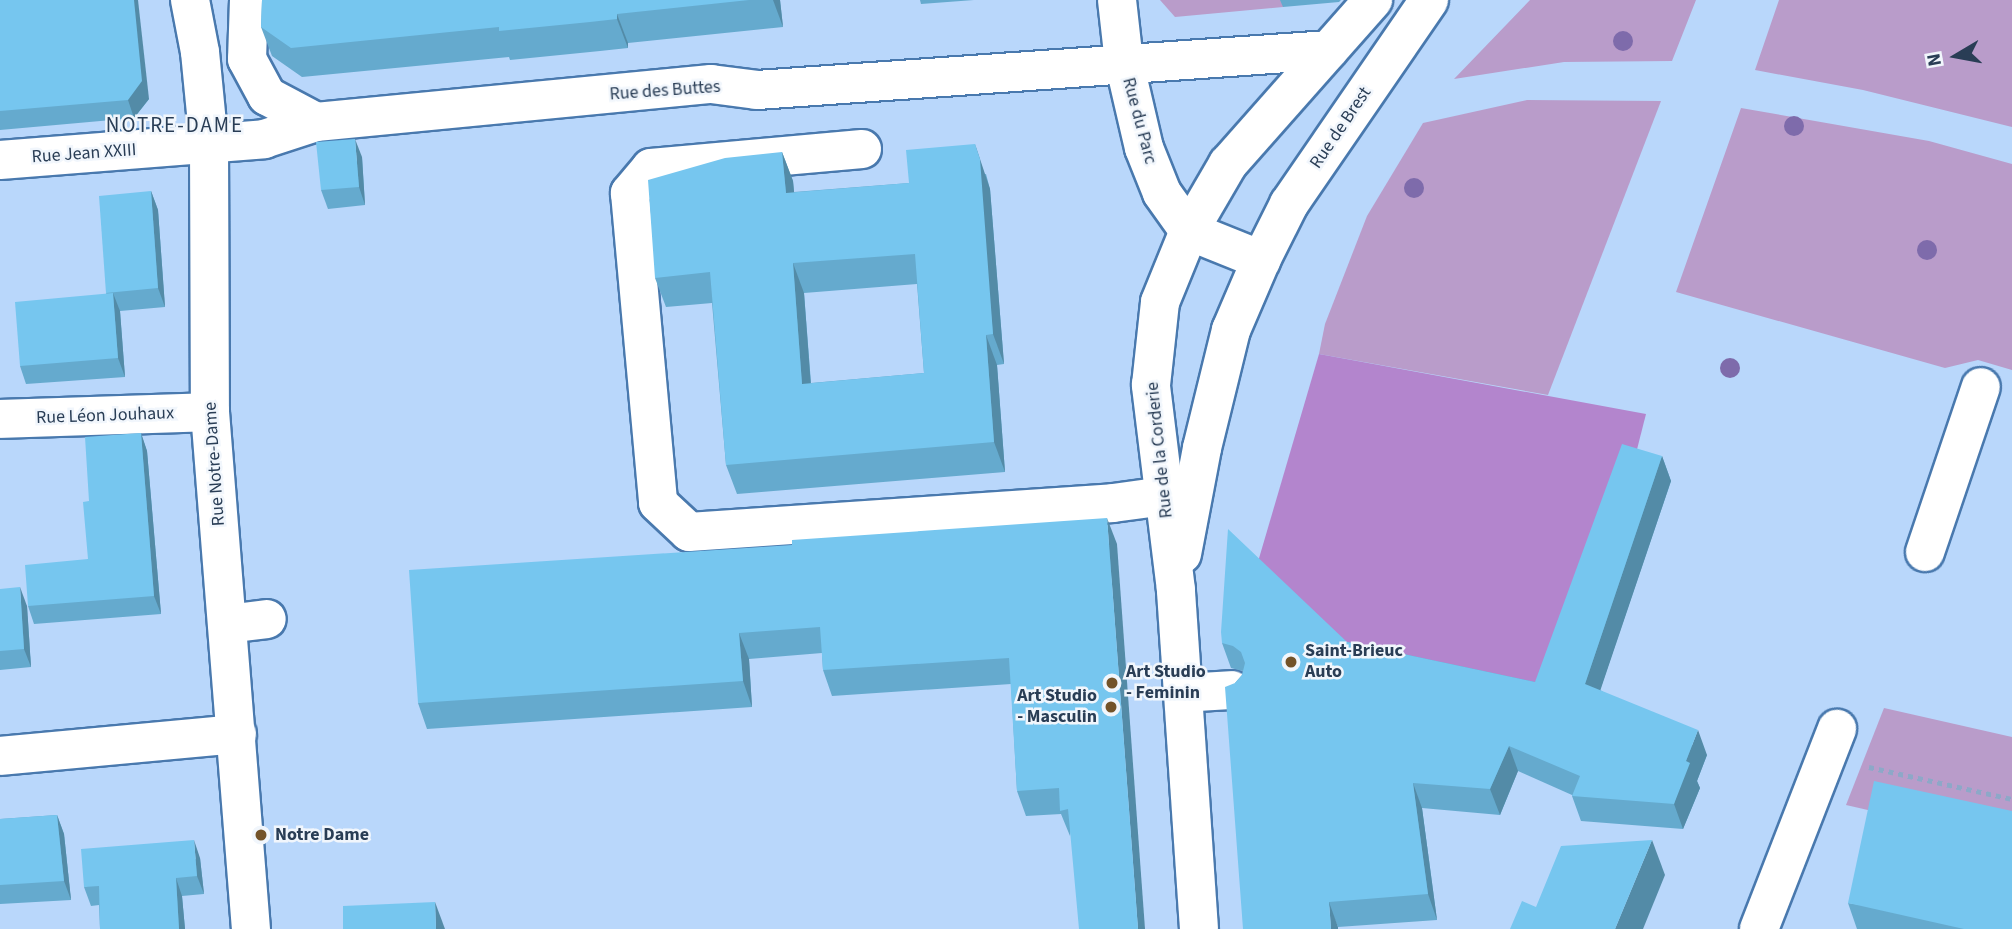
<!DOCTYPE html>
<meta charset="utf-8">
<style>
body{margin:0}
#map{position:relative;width:2012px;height:929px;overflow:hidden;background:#b9d7fb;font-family:"Source Sans 3",sans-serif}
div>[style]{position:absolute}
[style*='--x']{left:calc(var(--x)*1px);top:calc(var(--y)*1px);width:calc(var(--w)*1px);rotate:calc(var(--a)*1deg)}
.green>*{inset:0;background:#b99cca}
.forest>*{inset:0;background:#b385cd}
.path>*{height:4.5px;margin-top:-2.25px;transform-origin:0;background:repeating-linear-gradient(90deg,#8da8c8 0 5px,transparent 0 10px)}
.roads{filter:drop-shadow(2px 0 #4979ae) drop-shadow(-2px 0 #4979ae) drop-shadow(0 2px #4979ae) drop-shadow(0 -2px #4979ae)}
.minor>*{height:38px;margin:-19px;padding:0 19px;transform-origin:19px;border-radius:19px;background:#fff}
.major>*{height:38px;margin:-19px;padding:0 19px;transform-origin:19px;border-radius:19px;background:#fff}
.trees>*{width:20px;height:20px;margin:-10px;border-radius:50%;background:#7e6bab}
.wall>*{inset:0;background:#65aace}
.shaded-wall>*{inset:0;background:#538ba7}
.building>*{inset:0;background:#76c6ef}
.dots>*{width:19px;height:19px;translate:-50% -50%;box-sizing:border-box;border:4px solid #f1f6fc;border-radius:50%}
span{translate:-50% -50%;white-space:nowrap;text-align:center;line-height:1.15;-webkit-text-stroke:5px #f1f6fc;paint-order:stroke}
.street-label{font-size:18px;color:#293d55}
.poi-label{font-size:18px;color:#293d55;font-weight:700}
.left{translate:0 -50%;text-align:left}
.right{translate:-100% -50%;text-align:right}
.quarter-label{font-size:21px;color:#293d55;letter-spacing:2px}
.north{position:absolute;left:1921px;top:21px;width:70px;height:70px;-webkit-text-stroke:5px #f1f6fc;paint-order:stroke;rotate:260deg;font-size:19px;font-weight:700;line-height:28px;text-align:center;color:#293d55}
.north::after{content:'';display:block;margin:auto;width:24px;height:32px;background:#293d55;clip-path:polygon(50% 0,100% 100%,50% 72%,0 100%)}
</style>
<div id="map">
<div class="green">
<i style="clip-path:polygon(1160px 0,1287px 0,1283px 7px,1175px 17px)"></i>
<i style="clip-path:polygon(1530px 0,1696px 0,1672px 61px,1564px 62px,1454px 79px)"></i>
<i style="clip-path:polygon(1779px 0,2012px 0,2012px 127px,1863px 90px,1755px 70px)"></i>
<i style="clip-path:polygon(1527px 100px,1661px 101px,1548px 395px,1319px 354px,1325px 324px,1367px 216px,1423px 123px)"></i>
<i style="clip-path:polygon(1741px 108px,1929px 141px,2012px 164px,2012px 370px,1978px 360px,1945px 368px,1676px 292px)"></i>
<i style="clip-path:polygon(1884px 708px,2012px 737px,2012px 843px,1846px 805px)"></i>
</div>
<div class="forest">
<i style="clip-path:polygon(1319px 354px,1646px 414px,1632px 469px,1545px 707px,1356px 667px,1255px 572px)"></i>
</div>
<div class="path">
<i style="--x:1869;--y:767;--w:147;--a:12.6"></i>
</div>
<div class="roads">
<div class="minor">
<i style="--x:190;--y:0;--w:53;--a:79.1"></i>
<i style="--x:200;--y:52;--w:92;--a:84.4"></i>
<i style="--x:209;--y:144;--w:268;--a:89.8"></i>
<i style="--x:210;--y:412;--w:519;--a:85.47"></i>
<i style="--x:249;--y:0;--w:59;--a:91.9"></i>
<i style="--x:247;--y:59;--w:42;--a:61.6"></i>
<i style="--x:267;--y:96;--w:55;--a:28"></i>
<i style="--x:1117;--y:0;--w:62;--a:83.6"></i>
<i style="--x:1124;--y:62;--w:88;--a:76.9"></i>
<i style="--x:1144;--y:148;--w:48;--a:68.2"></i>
<i style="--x:1162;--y:193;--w:47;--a:54.6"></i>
<i style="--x:1189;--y:231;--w:78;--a:21.9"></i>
<i style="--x:862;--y:149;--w:212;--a:174.9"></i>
<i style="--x:651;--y:168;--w:33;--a:130"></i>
<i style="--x:630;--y:193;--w:311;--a:84.8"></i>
<i style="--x:658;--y:503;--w:42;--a:43.1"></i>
<i style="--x:689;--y:532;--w:425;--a:-3.9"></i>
<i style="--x:1113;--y:503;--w:51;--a:-7.8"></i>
<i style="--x:0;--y:160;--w:265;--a:-4.5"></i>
<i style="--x:264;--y:139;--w:55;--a:-18.1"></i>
<i style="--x:316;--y:122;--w:397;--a:-5.5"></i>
<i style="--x:711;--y:84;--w:46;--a:7.4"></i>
<i style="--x:757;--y:90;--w:573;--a:-4"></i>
<i style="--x:0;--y:419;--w:210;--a:-1.9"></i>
<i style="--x:1925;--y:552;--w:174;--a:-71.3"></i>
<i style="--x:227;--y:624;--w:40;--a:-7.1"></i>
<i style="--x:1183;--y:693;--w:49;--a:-3.5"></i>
<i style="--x:0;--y:756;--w:238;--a:-5.3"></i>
<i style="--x:1759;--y:929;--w:215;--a:-68.7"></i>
</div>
<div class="major">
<i style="--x:1182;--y:554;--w:108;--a:-79.3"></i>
<i style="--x:1202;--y:448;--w:122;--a:-76.2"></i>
<i style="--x:1231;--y:330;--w:76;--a:-66.8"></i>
<i style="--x:1261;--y:260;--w:63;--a:-63.4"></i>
<i style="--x:1289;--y:204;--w:247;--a:-55.5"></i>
<i style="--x:1199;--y:929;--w:340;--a:-93.9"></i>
<i style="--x:1176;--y:590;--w:207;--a:-97"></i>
<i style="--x:1151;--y:385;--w:83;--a:-83.8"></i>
<i style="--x:1160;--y:302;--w:77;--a:-67.8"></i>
<i style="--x:1189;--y:231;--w:78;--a:-59.8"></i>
<i style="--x:1228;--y:164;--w:219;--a:-48.5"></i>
</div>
</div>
<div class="trees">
<i style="left:1623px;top:41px"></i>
<i style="left:1794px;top:126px"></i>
<i style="left:1414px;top:188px"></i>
<i style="left:1927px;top:250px"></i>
<i style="left:1730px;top:368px"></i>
</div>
<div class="wall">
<i style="clip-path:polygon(0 0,149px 99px,134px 118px,0 130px)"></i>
<i style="clip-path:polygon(262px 0,780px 0,783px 27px,628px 43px,628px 48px,600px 51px,510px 60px,509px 57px,302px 77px,272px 56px,261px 27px)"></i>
<i style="clip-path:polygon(920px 0,974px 0,921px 4px)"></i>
<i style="clip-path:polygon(1280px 0,1341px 0,1339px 2px,1283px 7px)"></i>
<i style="clip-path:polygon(evenodd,782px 152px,793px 181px,794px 192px,909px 183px,986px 174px,990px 189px,1004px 364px,997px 365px,1005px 472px,737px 494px,726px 465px,712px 303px,666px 307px,655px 278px,782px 152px,917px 284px,924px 373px,811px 383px,804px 293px,917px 284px)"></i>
<i style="clip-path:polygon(362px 157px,365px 205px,328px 209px,321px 190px)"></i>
<i style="clip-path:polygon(151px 191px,158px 210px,165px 307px,120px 311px,125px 377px,26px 384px,20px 366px,106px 294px)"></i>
<i style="clip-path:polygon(141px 433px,147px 451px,161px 614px,34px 624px,28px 606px,88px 559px,89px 501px)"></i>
<i style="clip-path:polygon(1662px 456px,1671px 481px,1600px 690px,1707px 755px,1697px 781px,1700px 788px,1683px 829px,1581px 821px,1572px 796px,1572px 795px,1518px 771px,1500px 815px,1422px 808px,1437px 920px,1338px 927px,1235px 683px,1242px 675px,1243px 671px,1231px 668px,1222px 643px,1347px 642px,1535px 682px)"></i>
<i style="clip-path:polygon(1117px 544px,1070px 836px,1061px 814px,1026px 816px,1017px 791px,1011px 684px,832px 696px,823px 670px,822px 653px,749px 659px,752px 707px,427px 729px,418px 703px)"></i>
<i style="clip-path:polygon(0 589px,27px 606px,31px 667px,0 670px)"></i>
<i style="clip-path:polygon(57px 815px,64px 834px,71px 900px,0 904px,0 819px)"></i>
<i style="clip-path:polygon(200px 858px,204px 894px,182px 896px,185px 929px,100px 929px,99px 905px,91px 906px,84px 887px)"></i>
<i style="clip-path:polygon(1848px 903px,2012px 929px,1857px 929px)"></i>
</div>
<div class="shaded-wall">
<i style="clip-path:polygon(134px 0,138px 0,149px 99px,134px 118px,128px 100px)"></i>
<i style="clip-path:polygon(773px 0,780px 0,783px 27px)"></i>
<i style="clip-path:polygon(617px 14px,628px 43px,628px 48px,617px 19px)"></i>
<i style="clip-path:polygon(355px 139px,362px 157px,365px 205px,359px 187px)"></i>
<i style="clip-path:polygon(975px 144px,990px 189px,1004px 364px,993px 334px)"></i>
<i style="clip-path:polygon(782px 152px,793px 181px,797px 222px,786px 193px)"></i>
<i style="clip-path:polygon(151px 191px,158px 210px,165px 307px,158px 288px)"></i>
<i style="clip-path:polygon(793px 263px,804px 293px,813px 414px,802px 384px)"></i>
<i style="clip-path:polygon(113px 293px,120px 311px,125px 377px,118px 358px)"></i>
<i style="clip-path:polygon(986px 335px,997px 365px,1005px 472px,994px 442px)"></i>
<i style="clip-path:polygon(141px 433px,147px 451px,161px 614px,154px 596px)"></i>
<i style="clip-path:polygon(1662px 456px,1671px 481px,1594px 709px,1585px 684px)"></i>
<i style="clip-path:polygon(1107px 518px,1117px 544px,1145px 929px,1138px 929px)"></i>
<i style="clip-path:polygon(20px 587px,27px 606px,31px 667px,24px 649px)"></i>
<i style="clip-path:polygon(739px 633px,749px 659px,752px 707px,743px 681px)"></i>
<i style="clip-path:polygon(1698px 730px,1707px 755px,1697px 781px,1700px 788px,1683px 829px,1674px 804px,1686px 761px)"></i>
<i style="clip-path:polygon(1509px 746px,1518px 771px,1500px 815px,1490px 789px)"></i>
<i style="clip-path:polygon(1413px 783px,1422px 808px,1437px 920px,1428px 894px)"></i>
<i style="clip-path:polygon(57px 815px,64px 834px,71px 900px,64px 881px)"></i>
<i style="clip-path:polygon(194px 840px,200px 858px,204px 894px,197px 876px)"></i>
<i style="clip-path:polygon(1652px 840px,1665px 875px,1643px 929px,1615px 929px)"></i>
<i style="clip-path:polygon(176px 878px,182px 896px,185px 929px,179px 929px)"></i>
<i style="clip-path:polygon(435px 902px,445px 929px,436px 929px)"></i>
<i style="clip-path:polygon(1329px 902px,1338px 927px,1338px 929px,1331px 929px)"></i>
</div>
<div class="building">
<i style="clip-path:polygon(0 0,134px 0,142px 81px,128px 100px,0 111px)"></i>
<i style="clip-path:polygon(262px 0,749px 0,617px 14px,617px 19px,590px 22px,499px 31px,499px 27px,291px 48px,261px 27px)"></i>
<i style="clip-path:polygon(355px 139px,359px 187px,321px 190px,316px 142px)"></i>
<i style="clip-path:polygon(evenodd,975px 144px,980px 159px,993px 334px,986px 335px,994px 442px,726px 465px,710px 272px,655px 278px,648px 180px,725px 158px,782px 152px,786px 193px,909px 183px,906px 150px,975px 144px,915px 254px,924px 373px,802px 384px,793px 263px,915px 254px)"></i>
<i style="clip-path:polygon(151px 191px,158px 288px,106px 293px,99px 196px)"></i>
<i style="clip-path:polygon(113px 293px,118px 358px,20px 366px,15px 302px)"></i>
<i style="clip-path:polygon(141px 433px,154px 596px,28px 606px,25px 565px,88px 559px,83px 502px,89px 501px,85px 437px)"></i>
<i style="clip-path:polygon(1622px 444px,1662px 456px,1585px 684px,1698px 730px,1686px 761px,1690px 763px,1674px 804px,1572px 796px,1580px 776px,1509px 746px,1490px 789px,1413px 783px,1428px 894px,1329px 902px,1331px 929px,1243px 929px,1225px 687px,1235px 683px,1242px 675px,1245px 663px,1241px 652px,1233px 646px,1222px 643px,1221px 632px,1228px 529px,1347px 642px,1535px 682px)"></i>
<i style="clip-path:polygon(1107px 518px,1138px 929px,1079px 929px,1068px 809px,1060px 811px,1059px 788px,1017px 791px,1009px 658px,823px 670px,820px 627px,739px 633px,743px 681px,418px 703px,409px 570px,792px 545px,792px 540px)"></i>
<i style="clip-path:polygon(20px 587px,24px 649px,0 651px,0 589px)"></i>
<i style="clip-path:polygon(1874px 781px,2012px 811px,2012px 929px,1964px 929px,1848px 903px)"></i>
<i style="clip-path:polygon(57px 815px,64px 881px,0 885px,0 819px)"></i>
<i style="clip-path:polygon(194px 840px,197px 876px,176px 878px,179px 929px,100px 929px,99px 886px,84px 887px,81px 849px)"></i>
<i style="clip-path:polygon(1652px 840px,1615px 929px,1510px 929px,1522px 901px,1536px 907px,1561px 846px)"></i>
<i style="clip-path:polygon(435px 902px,436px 929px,343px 929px,343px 906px)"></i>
</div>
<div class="dots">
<i style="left:1291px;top:662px;background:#735329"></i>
<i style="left:1112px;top:683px;background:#735329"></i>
<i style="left:1111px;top:707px;background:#735329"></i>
<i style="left:261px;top:835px;background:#735329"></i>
</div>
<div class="street-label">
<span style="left:665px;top:91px;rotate:-4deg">Rue des Buttes</span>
<span style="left:1139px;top:121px;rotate:75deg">Rue du Parc</span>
<span style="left:1341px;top:128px;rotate:-56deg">Rue de Brest</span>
<span style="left:84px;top:154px;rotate:-4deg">Rue Jean XXIII</span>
<span style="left:105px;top:416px;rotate:-2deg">Rue Léon Jouhaux</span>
<span style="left:1160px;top:450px;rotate:-96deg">Rue de la Corderie</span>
<span style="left:215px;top:464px;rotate:-94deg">Rue Notre-Dame</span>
</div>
<div class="poi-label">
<span class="left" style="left:1305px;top:662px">Saint-Brieuc<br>Auto</span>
<span class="left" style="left:1126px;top:683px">Art Studio<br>- Feminin</span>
<span class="right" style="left:1097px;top:707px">Art Studio<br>- Masculin</span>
<span class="left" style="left:275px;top:835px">Notre Dame</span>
</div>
<div class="quarter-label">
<span style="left:175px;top:125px">NOTRE-DAME</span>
</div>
<div class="north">N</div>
</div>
